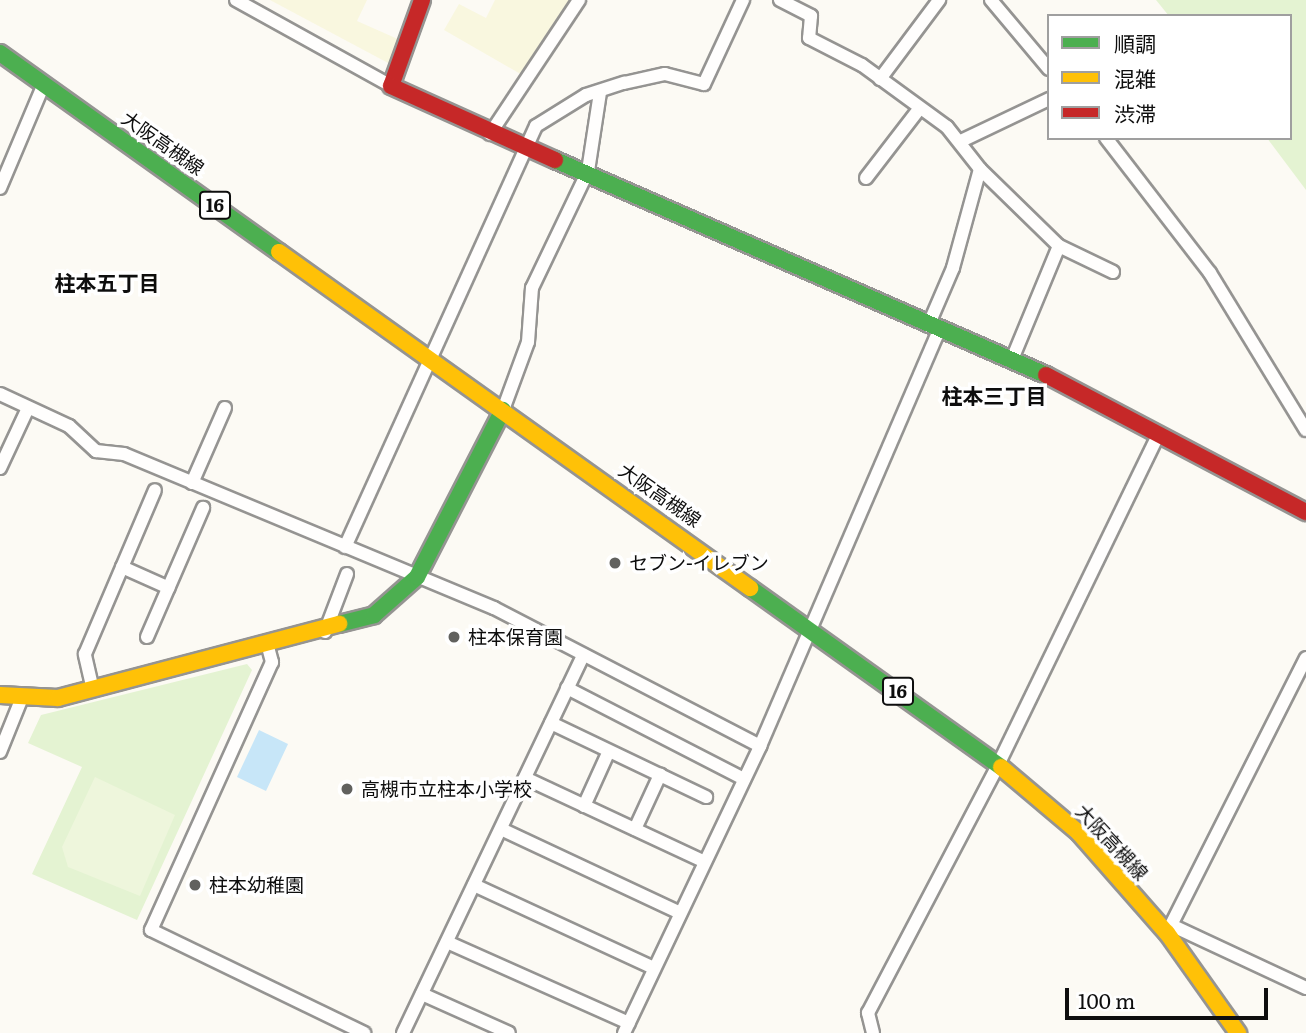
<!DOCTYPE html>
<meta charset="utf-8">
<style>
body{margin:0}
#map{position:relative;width:1306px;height:1033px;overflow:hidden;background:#fcfaf4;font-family:Literata,"Noto Sans JP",serif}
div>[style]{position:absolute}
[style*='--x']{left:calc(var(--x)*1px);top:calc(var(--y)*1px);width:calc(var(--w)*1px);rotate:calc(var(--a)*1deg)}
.farmland>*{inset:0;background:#f9f7df}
.green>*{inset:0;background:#e4f3d2}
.pitch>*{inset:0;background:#eef6dc}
.water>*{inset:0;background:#c7e6f8}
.roads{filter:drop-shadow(2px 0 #959492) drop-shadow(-2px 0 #959492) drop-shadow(0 2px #959492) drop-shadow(0 -2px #959492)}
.street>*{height:12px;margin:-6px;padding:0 6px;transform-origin:6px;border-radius:6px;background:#fffefd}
.fast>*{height:16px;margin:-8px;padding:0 8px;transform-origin:8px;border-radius:8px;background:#4caf50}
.slow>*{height:16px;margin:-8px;padding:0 8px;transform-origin:8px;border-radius:8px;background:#ffc107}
.jam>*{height:16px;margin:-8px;padding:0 8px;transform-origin:8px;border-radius:8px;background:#c62828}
.dots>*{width:19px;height:19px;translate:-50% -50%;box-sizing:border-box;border:4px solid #fff;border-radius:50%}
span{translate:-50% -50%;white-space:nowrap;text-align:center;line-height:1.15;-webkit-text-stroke:7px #fff;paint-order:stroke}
.shield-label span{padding:2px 5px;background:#fff;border:2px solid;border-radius:5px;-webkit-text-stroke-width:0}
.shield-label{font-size:18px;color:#0e0e0e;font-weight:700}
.street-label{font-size:19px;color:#0e0e0e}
.poi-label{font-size:19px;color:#0e0e0e}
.left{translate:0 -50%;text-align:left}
.neighbourhood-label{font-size:21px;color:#0e0e0e;font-weight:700}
.legend{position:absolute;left:1047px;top:14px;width:245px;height:126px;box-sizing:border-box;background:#fff;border:2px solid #9f9f9f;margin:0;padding:9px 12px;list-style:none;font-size:21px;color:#0e0e0e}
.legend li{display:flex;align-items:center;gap:14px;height:35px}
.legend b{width:35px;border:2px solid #9f9f9f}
.scale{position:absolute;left:1065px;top:988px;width:203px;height:32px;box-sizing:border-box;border:4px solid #0e0e0e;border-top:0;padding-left:9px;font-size:21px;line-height:24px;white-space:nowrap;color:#0e0e0e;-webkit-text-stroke:5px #fff;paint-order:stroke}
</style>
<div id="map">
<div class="farmland">
<i style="clip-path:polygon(270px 0,367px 0,357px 21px,400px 40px,390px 64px)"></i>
<i style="clip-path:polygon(495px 0,572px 0,524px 76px,444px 30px,459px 4px,486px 18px)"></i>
</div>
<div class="green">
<i style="clip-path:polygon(1156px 0,1306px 0,1306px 190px,1267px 138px,1290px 138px,1290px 16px,1169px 16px)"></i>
<i style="clip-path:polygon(247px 664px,252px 670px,137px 920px,32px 874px,82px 767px,28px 743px,41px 715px)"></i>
</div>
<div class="pitch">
<i style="clip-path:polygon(95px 777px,175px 815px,140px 896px,68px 867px,62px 847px)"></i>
</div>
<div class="water">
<i style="clip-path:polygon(259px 730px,288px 744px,266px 791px,237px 777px)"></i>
</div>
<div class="roads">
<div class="street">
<i style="--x:236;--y:0;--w:177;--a:29"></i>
<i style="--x:780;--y:0;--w:35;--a:27"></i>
<i style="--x:811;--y:16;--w:22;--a:95"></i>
<i style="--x:809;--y:38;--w:59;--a:27"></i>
<i style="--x:862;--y:65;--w:105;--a:36.1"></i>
<i style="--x:947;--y:127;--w:53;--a:51.8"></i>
<i style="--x:980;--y:169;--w:103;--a:105.3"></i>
<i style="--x:953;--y:268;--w:63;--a:113.3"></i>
<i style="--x:991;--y:0;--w:90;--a:50"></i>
<i style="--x:880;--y:79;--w:99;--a:-53.2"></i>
<i style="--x:490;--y:134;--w:161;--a:-56.4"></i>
<i style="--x:1106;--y:138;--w:170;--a:52.4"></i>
<i style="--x:1210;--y:273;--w:184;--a:58.6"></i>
<i style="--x:961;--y:141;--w:98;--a:-25.5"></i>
<i style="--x:980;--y:169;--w:110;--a:44.3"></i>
<i style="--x:1059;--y:246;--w:60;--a:25.7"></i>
<i style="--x:866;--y:178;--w:88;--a:-52.4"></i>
<i style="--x:0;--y:188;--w:113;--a:-67.1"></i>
<i style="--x:1013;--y:357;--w:120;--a:-67.5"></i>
<i style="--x:0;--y:394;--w:76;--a:24.9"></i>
<i style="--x:69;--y:426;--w:37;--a:43"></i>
<i style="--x:96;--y:451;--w:28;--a:6"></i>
<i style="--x:124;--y:454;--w:401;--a:22.6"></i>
<i style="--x:494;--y:608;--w:300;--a:27.4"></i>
<i style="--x:503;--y:410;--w:72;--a:-69.8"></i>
<i style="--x:528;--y:342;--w:54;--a:-85.8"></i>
<i style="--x:532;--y:288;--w:130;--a:-64.4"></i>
<i style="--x:588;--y:171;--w:79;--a:-81.3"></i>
<i style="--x:0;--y:468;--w:66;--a:-65"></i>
<i style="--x:192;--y:483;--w:82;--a:-66.3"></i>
<i style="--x:345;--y:547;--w:462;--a:-65.6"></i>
<i style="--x:536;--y:126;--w:59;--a:-31.8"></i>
<i style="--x:586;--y:95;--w:40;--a:-18"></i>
<i style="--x:624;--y:83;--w:42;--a:-12.4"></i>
<i style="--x:665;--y:74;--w:40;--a:14.4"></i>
<i style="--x:704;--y:84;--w:93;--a:-65.1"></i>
<i style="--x:122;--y:567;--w:51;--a:24.1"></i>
<i style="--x:325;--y:632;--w:62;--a:-69.2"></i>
<i style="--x:147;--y:637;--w:141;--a:-66.5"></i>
<i style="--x:268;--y:647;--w:16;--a:75"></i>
<i style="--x:272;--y:662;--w:294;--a:114.3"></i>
<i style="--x:151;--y:930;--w:237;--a:25.8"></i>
<i style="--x:567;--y:688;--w:199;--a:27.2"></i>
<i style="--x:93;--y:690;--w:37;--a:-103"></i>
<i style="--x:85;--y:654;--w:178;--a:-66.9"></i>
<i style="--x:551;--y:723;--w:172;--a:25.5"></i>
<i style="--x:0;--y:752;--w:56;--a:-68"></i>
<i style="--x:525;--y:778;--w:196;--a:25"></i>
<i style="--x:584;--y:806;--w:60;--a:-65.6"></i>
<i style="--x:501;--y:829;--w:198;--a:25.1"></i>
<i style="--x:635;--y:829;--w:60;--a:-65.2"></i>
<i style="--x:474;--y:885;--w:198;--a:24.8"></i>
<i style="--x:1171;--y:925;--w:149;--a:25"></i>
<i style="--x:1167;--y:933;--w:308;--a:-63.2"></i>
<i style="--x:447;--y:942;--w:199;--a:24"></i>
<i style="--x:422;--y:994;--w:95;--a:24.1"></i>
<i style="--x:403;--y:1033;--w:419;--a:-64.5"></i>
<i style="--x:624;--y:1033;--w:318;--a:-64.6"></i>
<i style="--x:760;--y:746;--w:453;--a:-66.7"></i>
<i style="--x:873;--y:1033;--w:21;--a:-104"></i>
<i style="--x:868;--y:1013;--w:280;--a:-62.3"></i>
<i style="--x:998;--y:765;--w:367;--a:-64.1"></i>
</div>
<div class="fast">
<i style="--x:0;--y:53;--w:343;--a:35.5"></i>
<i style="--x:555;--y:160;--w:536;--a:23.65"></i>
<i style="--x:750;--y:588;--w:308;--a:35.5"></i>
<i style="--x:339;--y:624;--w:36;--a:-14"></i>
<i style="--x:374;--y:615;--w:57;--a:-41.5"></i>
<i style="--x:417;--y:577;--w:188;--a:-62.8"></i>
</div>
<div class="slow">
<i style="--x:279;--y:252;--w:579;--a:35.5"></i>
<i style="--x:0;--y:695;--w:58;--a:3"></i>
<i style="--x:58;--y:698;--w:291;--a:-14.8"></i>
<i style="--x:1001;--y:767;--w:102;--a:40.2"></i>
<i style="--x:1079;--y:833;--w:133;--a:48.7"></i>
<i style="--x:1167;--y:933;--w:123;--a:54.6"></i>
</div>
<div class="jam">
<i style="--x:422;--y:0;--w:91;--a:109.8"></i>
<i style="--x:391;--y:86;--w:180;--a:24.3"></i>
<i style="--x:1046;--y:375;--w:294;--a:27.8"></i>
</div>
</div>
<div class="dots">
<i style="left:615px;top:563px;background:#61615e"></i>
<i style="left:454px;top:637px;background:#61615e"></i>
<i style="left:347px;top:789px;background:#61615e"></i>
<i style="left:195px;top:885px;background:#61615e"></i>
</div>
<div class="shield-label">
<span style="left:215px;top:205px">16</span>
<span style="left:898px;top:691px">16</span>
</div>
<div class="street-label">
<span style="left:163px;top:143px;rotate:35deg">大阪高槻線</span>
<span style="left:660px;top:495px;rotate:35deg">大阪高槻線</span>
<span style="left:1112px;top:842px;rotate:47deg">大阪高槻線</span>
</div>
<div class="poi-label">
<span class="left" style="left:629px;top:563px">セブン-イレブン</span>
<span class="left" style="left:468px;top:637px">柱本保育園</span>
<span class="left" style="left:361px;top:789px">高槻市立柱本小学校</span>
<span class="left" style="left:209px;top:885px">柱本幼稚園</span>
</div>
<div class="neighbourhood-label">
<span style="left:107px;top:282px">柱本五丁目</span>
<span style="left:994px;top:395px">柱本三丁目</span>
</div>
<ul class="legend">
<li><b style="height:9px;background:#4caf50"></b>順調</li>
<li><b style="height:9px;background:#ffc107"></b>混雑</li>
<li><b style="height:9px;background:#c62828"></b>渋滞</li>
</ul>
<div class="scale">100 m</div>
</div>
